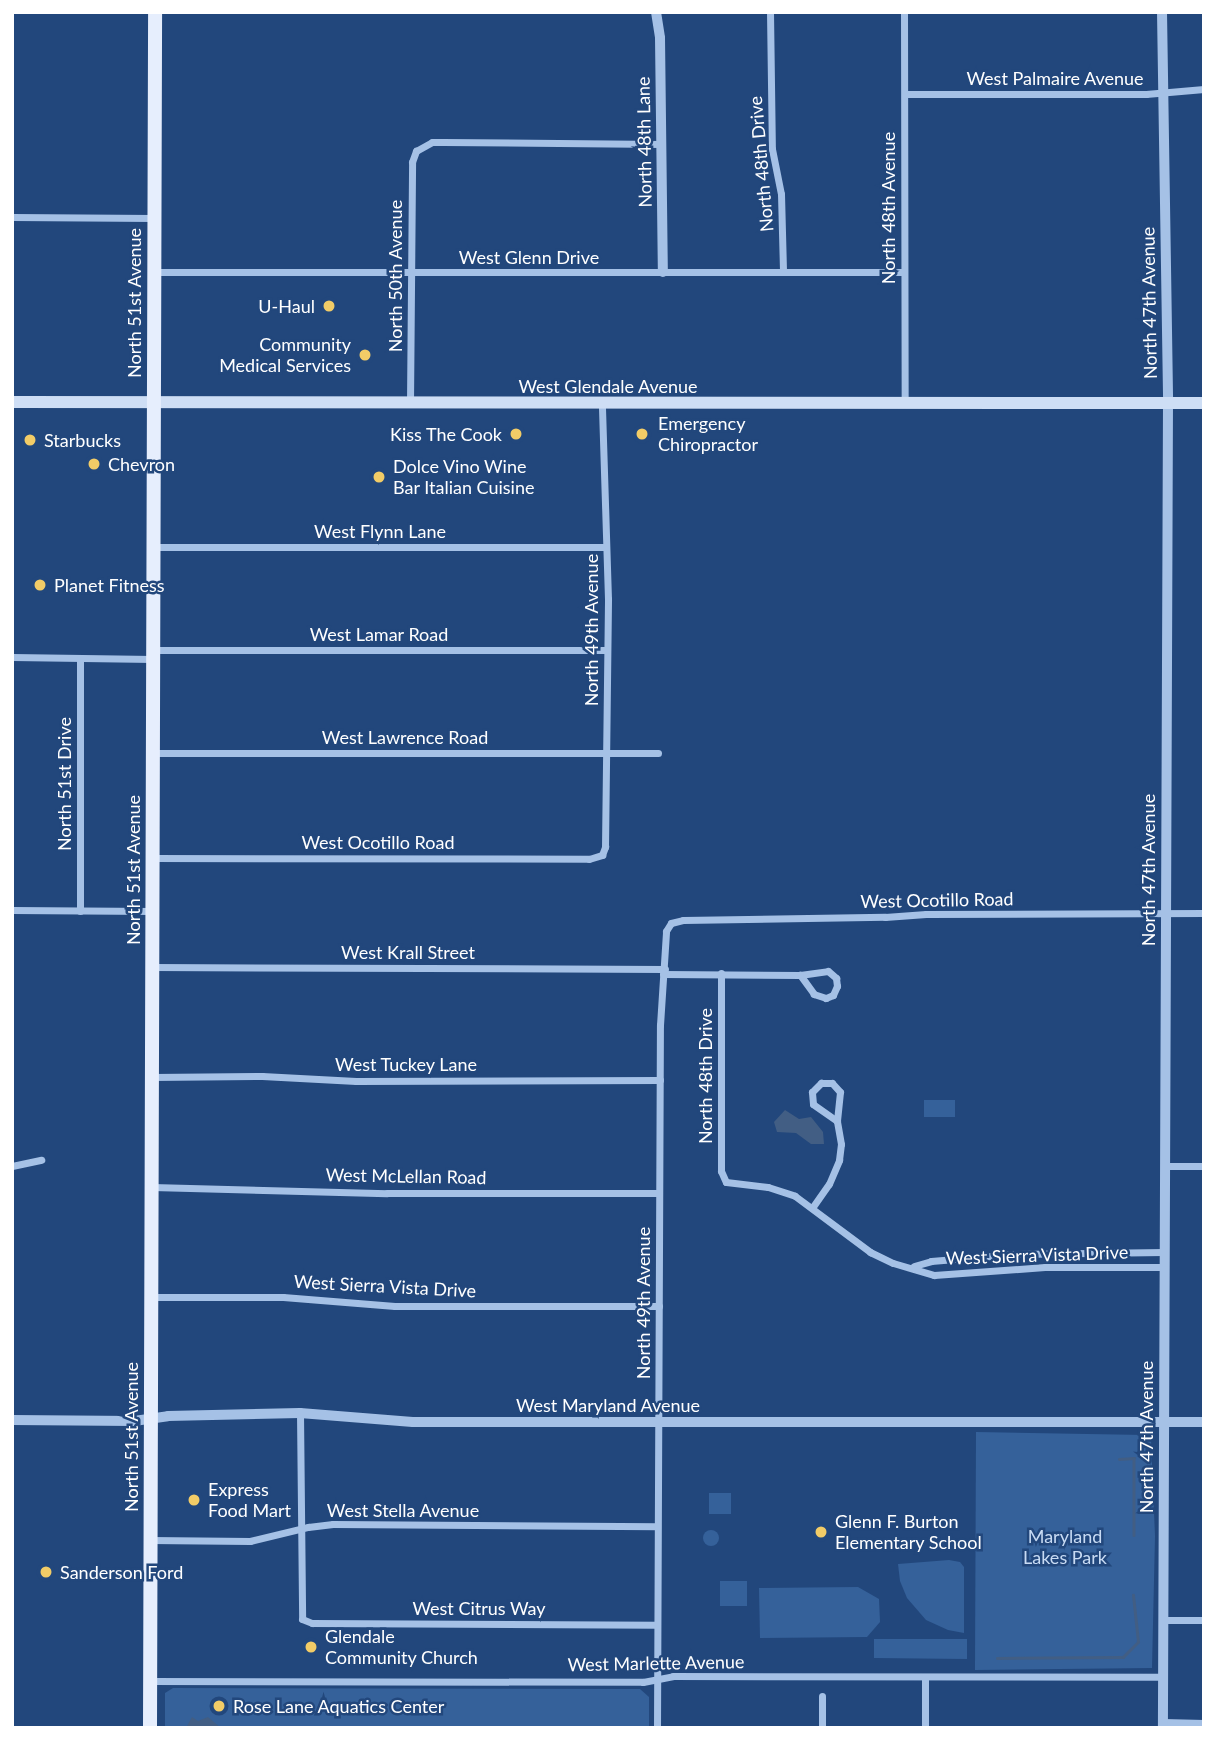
<!DOCTYPE html>
<style>
body{margin:0}
#map{position:relative;width:1216px;height:1740px;overflow:hidden;background:#22477c;font-family:Lato,sans-serif}
div>[style]{position:absolute}
[style*='--x']{left:calc(var(--x)*1px);top:calc(var(--y)*1px);width:calc(var(--w)*1px);rotate:calc(var(--a)*1deg)}
.green>*{inset:0;background:#35619a}
.round{border-radius:50%}
.water>*{inset:0;background:#425e84}
.stream>*{height:2.5px;margin:-1.25px;padding:0 1.25px;transform-origin:1.25px;border-radius:1.25px;background:#425e84}
.minor>*{height:7px;margin:-3.5px;padding:0 3.5px;transform-origin:3.5px;border-radius:3.5px;background:#a5c1e6}
.tertiary>*{height:10px;margin:-5px;padding:0 5px;transform-origin:5px;border-radius:5px;background:#a5c1e6}
.secondary>*{height:12px;margin:-6px;padding:0 6px;transform-origin:6px;border-radius:6px;background:#cedef5}
.primary>*{height:14px;margin:-7px;padding:0 7px;transform-origin:7px;border-radius:7px;background:#e6eefd}
.dots>*{width:19px;height:19px;translate:-50% -50%;box-sizing:border-box;border:4px solid #22477c;border-radius:50%}
span{translate:-50% -50%;white-space:nowrap;text-align:center;line-height:1.15;-webkit-text-stroke:5px #22477c;paint-order:stroke}
.street-label{font-size:18px;color:#fff}
.poi-label{font-size:18px;color:#fff}
.right{translate:-100% -50%;text-align:right}
.left{translate:0 -50%;text-align:left}
.park-label{font-size:18px;color:#c8dbf4}
.frame{position:absolute;inset:0;border:14px solid #fff;pointer-events:none}
</style>
<div id="map">
<div class="green">
<i style="clip-path:polygon(924px 1100px,955px 1100px,955px 1117px,924px 1117px)"></i>
<i style="clip-path:polygon(976px 1432px,1145px 1435px,1151px 1439px,1155px 1536px,1152px 1668px,975px 1670px)"></i>
<i style="clip-path:polygon(709px 1493px,731px 1493px,731px 1514px,709px 1514px)"></i>
<i class="round" style="left:703px;top:1530px;width:16px;height:16px"></i>
<i style="clip-path:polygon(949px 1560px,960px 1562px,964px 1567px,964px 1633px,948px 1630px,926px 1620px,907px 1598px,900px 1581px,898px 1564px)"></i>
<i style="clip-path:polygon(720px 1581px,747px 1581px,747px 1606px,720px 1606px)"></i>
<i style="clip-path:polygon(858px 1587px,879px 1599px,880px 1622px,867px 1637px,760px 1638px,759px 1588px)"></i>
<i style="clip-path:polygon(874px 1639px,967px 1639px,967px 1659px,874px 1658px)"></i>
<i style="clip-path:polygon(173px 1688px,640px 1689px,649px 1697px,649px 1728px,165px 1728px,165px 1693px)"></i>
</div>
<div class="water">
<i style="clip-path:polygon(785px 1110px,799px 1119px,811px 1117px,823px 1132px,824px 1144px,811px 1144px,796px 1133px,777px 1132px,774px 1122px)"></i>
<i style="clip-path:polygon(192px 1717px,198px 1721px,208px 1717px,221px 1728px,186px 1728px)"></i>
</div>
<div class="stream">
<i style="--x:1119;--y:1459;--w:15;--a:-4"></i>
<i style="--x:1134;--y:1458;--w:77;--a:90"></i>
<i style="--x:997;--y:1658;--w:126;--a:-0.5"></i>
<i style="--x:1123;--y:1657;--w:21;--a:-45"></i>
<i style="--x:1138;--y:1642;--w:47;--a:-96.1"></i>
</div>
<div class="minor">
<i style="--x:770;--y:12;--w:137;--a:89.2"></i>
<i style="--x:772;--y:149;--w:46;--a:78.7"></i>
<i style="--x:781;--y:194;--w:78;--a:88.5"></i>
<i style="--x:904;--y:12;--w:391;--a:89.9"></i>
<i style="--x:905;--y:94;--w:241;--a:0"></i>
<i style="--x:1146;--y:94;--w:58;--a:-4.9"></i>
<i style="--x:12;--y:217;--w:142;--a:0.4"></i>
<i style="--x:155;--y:272;--w:749;--a:0"></i>
<i style="--x:410;--y:403;--w:241;--a:-89.5"></i>
<i style="--x:412;--y:162;--w:12;--a:-70"></i>
<i style="--x:416;--y:151;--w:18;--a:-29"></i>
<i style="--x:432;--y:142;--w:11;--a:0"></i>
<i style="--x:443;--y:142;--w:218;--a:0.5"></i>
<i style="--x:153;--y:547;--w:453;--a:0"></i>
<i style="--x:153;--y:650;--w:453;--a:0"></i>
<i style="--x:12;--y:657;--w:141;--a:0.8"></i>
<i style="--x:153;--y:753;--w:505;--a:0"></i>
<i style="--x:153;--y:858;--w:436;--a:0.1"></i>
<i style="--x:589;--y:859;--w:14;--a:-17"></i>
<i style="--x:602;--y:855;--w:9;--a:-69"></i>
<i style="--x:605;--y:847;--w:248;--a:-89.3"></i>
<i style="--x:608;--y:599;--w:195;--a:-91.8"></i>
<i style="--x:12;--y:910;--w:140;--a:0.4"></i>
<i style="--x:80;--y:911;--w:253;--a:-90"></i>
<i style="--x:152;--y:967;--w:513;--a:0.22"></i>
<i style="--x:828;--y:971;--w:11;--a:41"></i>
<i style="--x:836;--y:978;--w:8;--a:83"></i>
<i style="--x:837;--y:986;--w:10;--a:114"></i>
<i style="--x:833;--y:995;--w:8;--a:157"></i>
<i style="--x:826;--y:998;--w:13;--a:-162"></i>
<i style="--x:814;--y:994;--w:24;--a:-126"></i>
<i style="--x:800;--y:975;--w:28;--a:-8"></i>
<i style="--x:721;--y:973;--w:198;--a:90"></i>
<i style="--x:721;--y:1171;--w:12;--a:66"></i>
<i style="--x:726;--y:1182;--w:42;--a:6.8"></i>
<i style="--x:768;--y:1187;--w:28;--a:18"></i>
<i style="--x:795;--y:1196;--w:94;--a:36.7"></i>
<i style="--x:870;--y:1252;--w:25;--a:26"></i>
<i style="--x:893;--y:1263;--w:43;--a:16.3"></i>
<i style="--x:934;--y:1275;--w:111;--a:-4.1"></i>
<i style="--x:1045;--y:1267;--w:119;--a:0"></i>
<i style="--x:663;--y:974;--w:137;--a:0.4"></i>
<i style="--x:152;--y:1077;--w:110;--a:-0.5"></i>
<i style="--x:262;--y:1076;--w:94;--a:3"></i>
<i style="--x:356;--y:1081;--w:304;--a:-0.2"></i>
<i style="--x:821;--y:1083;--w:11;--a:0"></i>
<i style="--x:832;--y:1083;--w:12;--a:48"></i>
<i style="--x:840;--y:1092;--w:29;--a:96"></i>
<i style="--x:837;--y:1121;--w:29;--a:-145"></i>
<i style="--x:813;--y:1104;--w:12;--a:-95"></i>
<i style="--x:812;--y:1092;--w:13;--a:-45"></i>
<i style="--x:12;--y:1166;--w:30;--a:-12"></i>
<i style="--x:1165;--y:1166;--w:39;--a:0"></i>
<i style="--x:152;--y:1187;--w:235;--a:1.5"></i>
<i style="--x:387;--y:1193;--w:272;--a:0"></i>
<i style="--x:812;--y:1208;--w:29;--a:-55"></i>
<i style="--x:829;--y:1184;--w:26;--a:-67"></i>
<i style="--x:839;--y:1160;--w:16;--a:-83"></i>
<i style="--x:841;--y:1144;--w:23;--a:-100"></i>
<i style="--x:914;--y:1266;--w:18;--a:-16"></i>
<i style="--x:931;--y:1261;--w:85;--a:-4.7"></i>
<i style="--x:1016;--y:1254;--w:148;--a:-0.8"></i>
<i style="--x:151;--y:1297;--w:132;--a:0"></i>
<i style="--x:283;--y:1297;--w:112;--a:4.6"></i>
<i style="--x:395;--y:1306;--w:264;--a:0"></i>
<i style="--x:300;--y:1413;--w:206;--a:89.4"></i>
<i style="--x:302;--y:1619;--w:11;--a:22"></i>
<i style="--x:312;--y:1623;--w:345;--a:0.3"></i>
<i style="--x:150;--y:1540;--w:100;--a:0.6"></i>
<i style="--x:250;--y:1541;--w:60;--a:-13.6"></i>
<i style="--x:308;--y:1527;--w:25;--a:-7"></i>
<i style="--x:333;--y:1524;--w:324;--a:0.4"></i>
<i style="--x:1164;--y:1620;--w:40;--a:0"></i>
<i style="--x:151;--y:1681;--w:492;--a:0.1"></i>
<i style="--x:643;--y:1682;--w:31;--a:-11"></i>
<i style="--x:673;--y:1676;--w:490;--a:0.1"></i>
<i style="--x:822;--y:1696;--w:32;--a:90"></i>
<i style="--x:1163;--y:1722;--w:41;--a:1.4"></i>
<i style="--x:657;--y:1728;--w:703;--a:-89.76"></i>
<i style="--x:660;--y:1025;--w:94;--a:-86.3"></i>
<i style="--x:666;--y:931;--w:9;--a:-58"></i>
<i style="--x:671;--y:923;--w:12;--a:-14"></i>
<i style="--x:683;--y:920;--w:202;--a:-0.9"></i>
<i style="--x:885;--y:917;--w:41;--a:-4.2"></i>
<i style="--x:926;--y:914;--w:278;--a:-0.2"></i>
<i style="--x:925;--y:1728;--w:51;--a:-90"></i>
</div>
<div class="tertiary">
<i style="--x:656;--y:12;--w:26;--a:81"></i>
<i style="--x:660;--y:38;--w:234;--a:89.3"></i>
<i style="--x:1162;--y:12;--w:391;--a:89.1"></i>
<i style="--x:1168;--y:403;--w:1325;--a:90.22"></i>
<i style="--x:12;--y:1420;--w:122;--a:0.5"></i>
<i style="--x:134;--y:1421;--w:34;--a:-8"></i>
<i style="--x:168;--y:1416;--w:132;--a:-1.3"></i>
<i style="--x:300;--y:1413;--w:113;--a:4.6"></i>
<i style="--x:413;--y:1422;--w:791;--a:0"></i>
</div>
<div class="secondary">
<i style="--x:12;--y:402;--w:1192;--a:0.05"></i>
</div>
<div class="primary">
<i style="--x:150;--y:1728;--w:1716;--a:-89.83"></i>
</div>
<div class="dots">
<i style="left:329px;top:306px;background:#f2cc67"></i>
<i style="left:365px;top:355px;background:#f2cc67"></i>
<i style="left:516px;top:434px;background:#f2cc67"></i>
<i style="left:642px;top:434px;background:#f2cc67"></i>
<i style="left:30px;top:440px;background:#f2cc67"></i>
<i style="left:94px;top:464px;background:#f2cc67"></i>
<i style="left:379px;top:477px;background:#f2cc67"></i>
<i style="left:40px;top:585px;background:#f2cc67"></i>
<i style="left:194px;top:1500px;background:#f2cc67"></i>
<i style="left:821px;top:1532px;background:#f2cc67"></i>
<i style="left:46px;top:1572px;background:#f2cc67"></i>
<i style="left:311px;top:1647px;background:#f2cc67"></i>
<i style="left:219px;top:1706px;background:#f2cc67"></i>
</div>
<div class="street-label">
<span style="left:1055px;top:78px">West Palmaire Avenue</span>
<span style="left:644px;top:142px;rotate:-91deg">North 48th Lane</span>
<span style="left:761px;top:164px;rotate:-95deg">North 48th Drive</span>
<span style="left:888px;top:208px;rotate:-90deg">North 48th Avenue</span>
<span style="left:529px;top:257px">West Glenn Drive</span>
<span style="left:395px;top:276px;rotate:-90deg">North 50th Avenue</span>
<span style="left:134px;top:303px;rotate:-90deg">North 51st Avenue</span>
<span style="left:1149px;top:303px;rotate:-91deg">North 47th Avenue</span>
<span style="left:608px;top:386px">West Glendale Avenue</span>
<span style="left:380px;top:531px">West Flynn Lane</span>
<span style="left:591px;top:630px;rotate:-90deg">North 49th Avenue</span>
<span style="left:379px;top:634px">West Lamar Road</span>
<span style="left:405px;top:737px">West Lawrence Road</span>
<span style="left:64px;top:784px;rotate:-90deg">North 51st Drive</span>
<span style="left:378px;top:842px">West Ocotillo Road</span>
<span style="left:133px;top:870px;rotate:-90deg">North 51st Avenue</span>
<span style="left:1148px;top:870px;rotate:-90deg">North 47th Avenue</span>
<span style="left:937px;top:900px;rotate:-1deg">West Ocotillo Road</span>
<span style="left:408px;top:952px">West Krall Street</span>
<span style="left:406px;top:1064px">West Tuckey Lane</span>
<span style="left:705px;top:1076px;rotate:-90deg">North 48th Drive</span>
<span style="left:406px;top:1176px;rotate:1deg">West McLellan Road</span>
<span style="left:1037px;top:1255px;rotate:-2deg">West Sierra Vista Drive</span>
<span style="left:385px;top:1286px;rotate:3deg">West Sierra Vista Drive</span>
<span style="left:643px;top:1303px;rotate:-90deg">North 49th Avenue</span>
<span style="left:608px;top:1405px">West Maryland Avenue</span>
<span style="left:131px;top:1437px;rotate:-90deg">North 51st Avenue</span>
<span style="left:1146px;top:1437px;rotate:-90deg">North 47th Avenue</span>
<span style="left:403px;top:1510px">West Stella Avenue</span>
<span style="left:479px;top:1608px">West Citrus Way</span>
<span style="left:656px;top:1663px;rotate:-1deg">West Marlette Avenue</span>
</div>
<div class="poi-label">
<span class="right" style="left:315px;top:306px">U-Haul</span>
<span class="right" style="left:351px;top:355px">Community<br>Medical Services</span>
<span class="left" style="left:658px;top:434px">Emergency<br>Chiropractor</span>
<span class="right" style="left:502px;top:434px">Kiss The Cook</span>
<span class="left" style="left:44px;top:440px">Starbucks</span>
<span class="left" style="left:108px;top:464px">Chevron</span>
<span class="left" style="left:393px;top:477px">Dolce Vino Wine<br>Bar Italian Cuisine</span>
<span class="left" style="left:54px;top:585px">Planet Fitness</span>
<span class="left" style="left:208px;top:1500px">Express<br>Food Mart</span>
<span class="left" style="left:835px;top:1532px">Glenn F. Burton<br>Elementary School</span>
<span class="left" style="left:60px;top:1572px">Sanderson Ford</span>
<span class="left" style="left:325px;top:1647px">Glendale<br>Community Church</span>
<span class="left" style="left:233px;top:1706px">Rose Lane Aquatics Center</span>
</div>
<div class="park-label">
<span style="left:1065px;top:1547px">Maryland<br>Lakes Park</span>
</div>
<div class="frame"></div>
</div>
